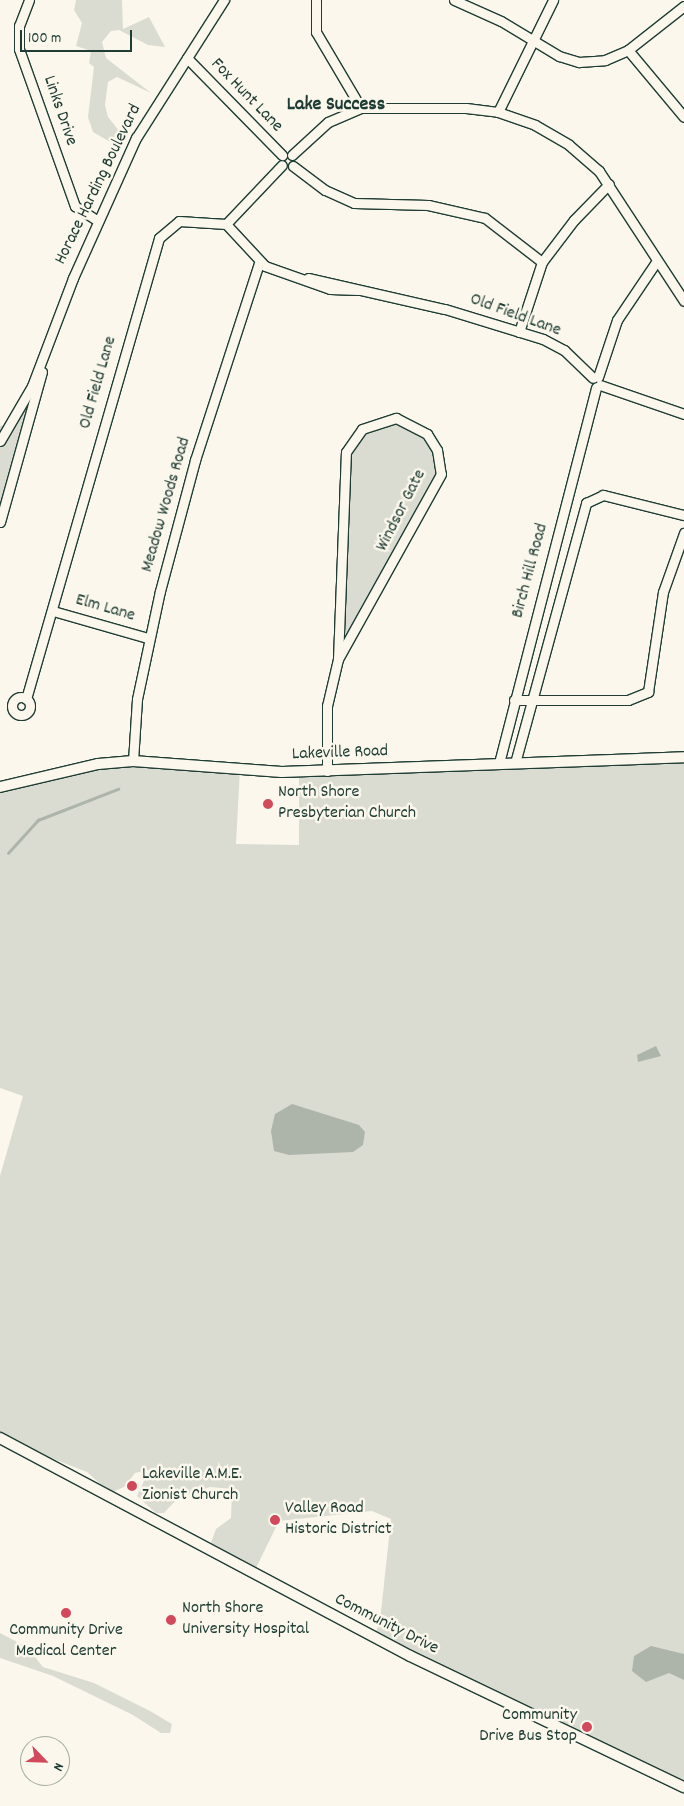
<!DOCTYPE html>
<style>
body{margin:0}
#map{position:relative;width:684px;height:1806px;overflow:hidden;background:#fbf7ec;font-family:Dekko,sans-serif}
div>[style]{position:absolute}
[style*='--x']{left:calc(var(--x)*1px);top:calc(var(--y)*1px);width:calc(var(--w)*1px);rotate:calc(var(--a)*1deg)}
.green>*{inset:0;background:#dbdcd1}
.water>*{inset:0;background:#adb4aa}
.stream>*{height:2.5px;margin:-1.25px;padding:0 1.25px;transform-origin:1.25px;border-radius:1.25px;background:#adb4aa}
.roads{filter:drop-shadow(1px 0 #1f3d34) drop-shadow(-1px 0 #1f3d34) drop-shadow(0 1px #1f3d34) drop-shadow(0 -1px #1f3d34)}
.minor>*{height:9px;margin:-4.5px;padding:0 4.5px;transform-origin:4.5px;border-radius:4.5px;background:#fbf7ec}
.minor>.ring{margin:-4.5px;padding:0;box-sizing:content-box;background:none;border:9px solid #fbf7ec;border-radius:50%}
.major>*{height:10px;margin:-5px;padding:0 5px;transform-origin:5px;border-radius:5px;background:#fbf7ec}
.dots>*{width:14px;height:14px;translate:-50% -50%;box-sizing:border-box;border:2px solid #fbf7ec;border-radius:50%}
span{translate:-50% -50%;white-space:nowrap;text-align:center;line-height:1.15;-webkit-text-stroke:5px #fbf7ec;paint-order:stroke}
.street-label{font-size:18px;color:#1f3d34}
.poi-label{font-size:18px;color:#1f3d34}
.left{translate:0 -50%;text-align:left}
.right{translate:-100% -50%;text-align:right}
.quarter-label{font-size:20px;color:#1f3d34;font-weight:700}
.north{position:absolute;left:20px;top:1736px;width:50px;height:50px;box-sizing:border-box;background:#fbf7ec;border:1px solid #a3ada2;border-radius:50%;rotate:114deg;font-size:14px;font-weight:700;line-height:20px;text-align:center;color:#1f3d34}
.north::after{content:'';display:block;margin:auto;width:18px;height:22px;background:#d1495b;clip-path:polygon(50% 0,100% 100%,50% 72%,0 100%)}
.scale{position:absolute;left:20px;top:30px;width:112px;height:22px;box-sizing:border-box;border:2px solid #1f3d34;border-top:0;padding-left:6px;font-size:15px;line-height:18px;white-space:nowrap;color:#1f3d34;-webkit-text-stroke:4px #fbf7ec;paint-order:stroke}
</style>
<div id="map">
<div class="green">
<i style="clip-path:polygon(76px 0,122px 0,123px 29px,149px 17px,165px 47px,148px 45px,119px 30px,111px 31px,102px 42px,106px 58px,151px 93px,117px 77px,108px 82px,105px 105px,108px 117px,124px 137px,122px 149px,93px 132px,88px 117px,94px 67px,89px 63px,91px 51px,76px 46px,82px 23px,74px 10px)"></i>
<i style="clip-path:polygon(50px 340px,0 522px,0 426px,11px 424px)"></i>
<i style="clip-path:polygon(384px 419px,417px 425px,441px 465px,338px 659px,342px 481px,356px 434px)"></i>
<i style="clip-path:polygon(684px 758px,684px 1786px,374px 1637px,380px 1621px,391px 1519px,372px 1511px,279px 1521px,256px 1568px,211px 1543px,216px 1529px,231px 1518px,232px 1489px,210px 1487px,178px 1498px,164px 1513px,156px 1513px,137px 1496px,149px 1470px,135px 1473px,124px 1487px,110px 1493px,87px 1472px,0 1438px,0 1176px,23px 1096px,0 1088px,0 787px,98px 764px,240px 769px,236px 844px,299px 845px,299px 772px)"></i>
<i style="clip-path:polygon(0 1633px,27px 1647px,43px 1667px,94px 1683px,150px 1711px,172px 1724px,170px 1733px,161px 1733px,133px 1715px,53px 1676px,0 1658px)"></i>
</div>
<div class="water">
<i style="clip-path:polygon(656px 1046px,661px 1056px,638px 1062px,637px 1055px)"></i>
<i style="clip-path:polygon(292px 1104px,359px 1125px,365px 1132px,363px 1145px,353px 1152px,289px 1155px,274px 1151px,271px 1131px,275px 1114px)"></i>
<i style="clip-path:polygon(651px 1646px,684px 1654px,684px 1680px,669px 1673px,646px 1682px,632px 1671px,634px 1656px)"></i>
</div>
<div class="stream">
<i style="--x:8;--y:853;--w:45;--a:-47.7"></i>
<i style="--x:38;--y:820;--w:86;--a:-21.2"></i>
</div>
<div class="roads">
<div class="minor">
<i style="--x:29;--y:0;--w:28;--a:111"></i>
<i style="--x:19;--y:26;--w:23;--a:90"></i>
<i style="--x:19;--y:49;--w:167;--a:70.4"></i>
<i style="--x:75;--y:206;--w:27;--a:33"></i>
<i style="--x:316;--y:0;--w:32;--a:90"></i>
<i style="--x:316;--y:32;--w:88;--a:59.4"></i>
<i style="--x:454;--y:0;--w:51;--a:24.1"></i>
<i style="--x:501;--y:21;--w:68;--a:31.1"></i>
<i style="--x:559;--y:56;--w:21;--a:17"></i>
<i style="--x:579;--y:62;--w:26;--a:-4"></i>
<i style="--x:605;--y:60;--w:25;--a:-23"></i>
<i style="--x:628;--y:50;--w:71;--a:-38.2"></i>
<i style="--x:628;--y:50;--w:87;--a:50.1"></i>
<i style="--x:187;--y:58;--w:136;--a:45.6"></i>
<i style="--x:498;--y:112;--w:125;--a:-63.8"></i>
<i style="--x:292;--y:155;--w:49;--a:-42.5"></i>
<i style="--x:328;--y:122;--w:36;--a:-23"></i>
<i style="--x:361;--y:108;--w:105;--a:0"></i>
<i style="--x:466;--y:108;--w:32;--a:7"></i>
<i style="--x:498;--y:112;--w:39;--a:19"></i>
<i style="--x:535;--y:125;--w:39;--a:30"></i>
<i style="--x:569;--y:145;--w:40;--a:41"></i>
<i style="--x:599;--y:171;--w:155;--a:56.8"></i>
<i style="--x:293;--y:166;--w:40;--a:37"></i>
<i style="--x:325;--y:190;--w:32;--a:24"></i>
<i style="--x:354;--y:203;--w:74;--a:1.5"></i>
<i style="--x:428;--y:205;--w:58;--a:12.8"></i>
<i style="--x:485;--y:218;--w:72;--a:37.7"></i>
<i style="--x:226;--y:224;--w:81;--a:-46.5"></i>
<i style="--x:308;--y:278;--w:140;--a:12.8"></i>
<i style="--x:445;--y:309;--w:102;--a:17"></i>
<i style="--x:543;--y:339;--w:24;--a:28"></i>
<i style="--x:564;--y:350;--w:40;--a:44"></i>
<i style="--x:519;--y:332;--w:74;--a:-71.8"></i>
<i style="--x:542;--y:262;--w:53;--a:-52.7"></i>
<i style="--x:574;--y:220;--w:50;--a:-45.8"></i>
<i style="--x:598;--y:377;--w:60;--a:-71.6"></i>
<i style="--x:617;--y:320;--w:70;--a:-56.1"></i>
<i style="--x:600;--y:385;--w:89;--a:19"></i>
<i style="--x:396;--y:418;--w:35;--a:27"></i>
<i style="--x:427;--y:434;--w:19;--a:58"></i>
<i style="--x:437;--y:450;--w:24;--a:81"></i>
<i style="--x:441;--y:474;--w:212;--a:119.1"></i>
<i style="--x:338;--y:659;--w:207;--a:-87.8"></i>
<i style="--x:346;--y:452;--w:28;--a:-55"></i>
<i style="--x:362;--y:429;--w:36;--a:-18"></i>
<i style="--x:0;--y:441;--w:64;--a:-59.8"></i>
<i style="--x:32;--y:386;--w:116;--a:-69.2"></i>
<i style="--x:73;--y:278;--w:154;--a:-65.8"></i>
<i style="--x:136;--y:138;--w:164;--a:-57.5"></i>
<i style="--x:0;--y:522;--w:156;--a:-74.4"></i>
<i style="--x:53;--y:611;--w:99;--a:15.9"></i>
<i class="ring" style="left:12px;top:697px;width:9px;height:9px"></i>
<i style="--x:26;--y:699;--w:480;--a:-73.9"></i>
<i style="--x:159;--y:238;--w:26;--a:-40"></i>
<i style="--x:179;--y:221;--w:47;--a:3.7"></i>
<i style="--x:226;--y:224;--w:57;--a:47.1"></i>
<i style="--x:265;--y:266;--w:69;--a:19.5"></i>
<i style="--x:330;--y:289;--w:28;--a:2"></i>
<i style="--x:514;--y:700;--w:114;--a:0"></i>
<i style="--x:628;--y:700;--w:22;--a:-22"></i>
<i style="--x:648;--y:692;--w:101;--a:-81.5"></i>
<i style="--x:663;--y:592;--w:63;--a:-70.4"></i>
<i style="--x:133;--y:761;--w:62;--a:-86.3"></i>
<i style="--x:137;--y:699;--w:110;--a:-78"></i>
<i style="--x:160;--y:591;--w:136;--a:-75"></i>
<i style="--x:195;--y:460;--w:207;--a:-72"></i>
<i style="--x:499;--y:763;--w:388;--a:-75.5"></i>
<i style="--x:515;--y:763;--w:270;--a:-74.7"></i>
<i style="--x:586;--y:503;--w:19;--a:-25"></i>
<i style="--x:603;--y:495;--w:83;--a:13.9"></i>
<i style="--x:327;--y:771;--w:65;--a:-90"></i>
<i style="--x:327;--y:706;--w:48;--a:-76.8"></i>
</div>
<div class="major">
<i style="--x:0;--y:787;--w:101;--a:-13.2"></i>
<i style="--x:98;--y:764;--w:35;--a:-5"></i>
<i style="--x:133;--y:761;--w:149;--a:4.2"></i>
<i style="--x:282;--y:772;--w:402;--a:-2.1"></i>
<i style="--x:0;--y:1438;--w:464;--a:28"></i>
<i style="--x:410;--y:1656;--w:304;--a:25.6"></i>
</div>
</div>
<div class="dots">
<i style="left:268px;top:804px;background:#d1495b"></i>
<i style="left:132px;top:1486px;background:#d1495b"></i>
<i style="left:275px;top:1520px;background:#d1495b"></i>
<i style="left:66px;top:1613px;background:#d1495b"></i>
<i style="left:171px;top:1620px;background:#d1495b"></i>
<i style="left:587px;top:1727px;background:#d1495b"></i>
</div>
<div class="street-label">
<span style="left:246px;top:96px;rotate:46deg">Fox Hunt Lane</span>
<span style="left:59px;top:111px;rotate:71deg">Links Drive</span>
<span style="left:99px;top:185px;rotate:-64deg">Horace Harding Boulevard</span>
<span style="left:515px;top:316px;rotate:20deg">Old Field Lane</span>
<span style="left:99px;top:383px;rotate:-74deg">Old Field Lane</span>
<span style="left:167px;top:505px;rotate:-74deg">Meadow Woods Road</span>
<span style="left:402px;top:511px;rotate:-63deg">Windsor Gate</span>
<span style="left:531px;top:571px;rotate:-75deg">Birch Hill Road</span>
<span style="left:105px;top:609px;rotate:16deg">Elm Lane</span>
<span style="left:340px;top:754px;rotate:-2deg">Lakeville Road</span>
<span style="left:386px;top:1625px;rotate:27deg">Community Drive</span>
</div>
<div class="poi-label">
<span class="left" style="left:278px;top:804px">North Shore<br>Presbyterian Church</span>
<span class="left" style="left:142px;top:1486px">Lakeville A.M.E.<br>Zionist Church</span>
<span class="left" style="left:285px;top:1520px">Valley Road<br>Historic District</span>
<span class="left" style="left:182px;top:1620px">North Shore<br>University Hospital</span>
<span style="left:66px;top:1642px">Community Drive<br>Medical Center</span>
<span class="right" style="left:577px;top:1727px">Community<br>Drive Bus Stop</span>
</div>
<div class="quarter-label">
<span style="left:336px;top:105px">Lake Success</span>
</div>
<div class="north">N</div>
<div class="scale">100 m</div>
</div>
